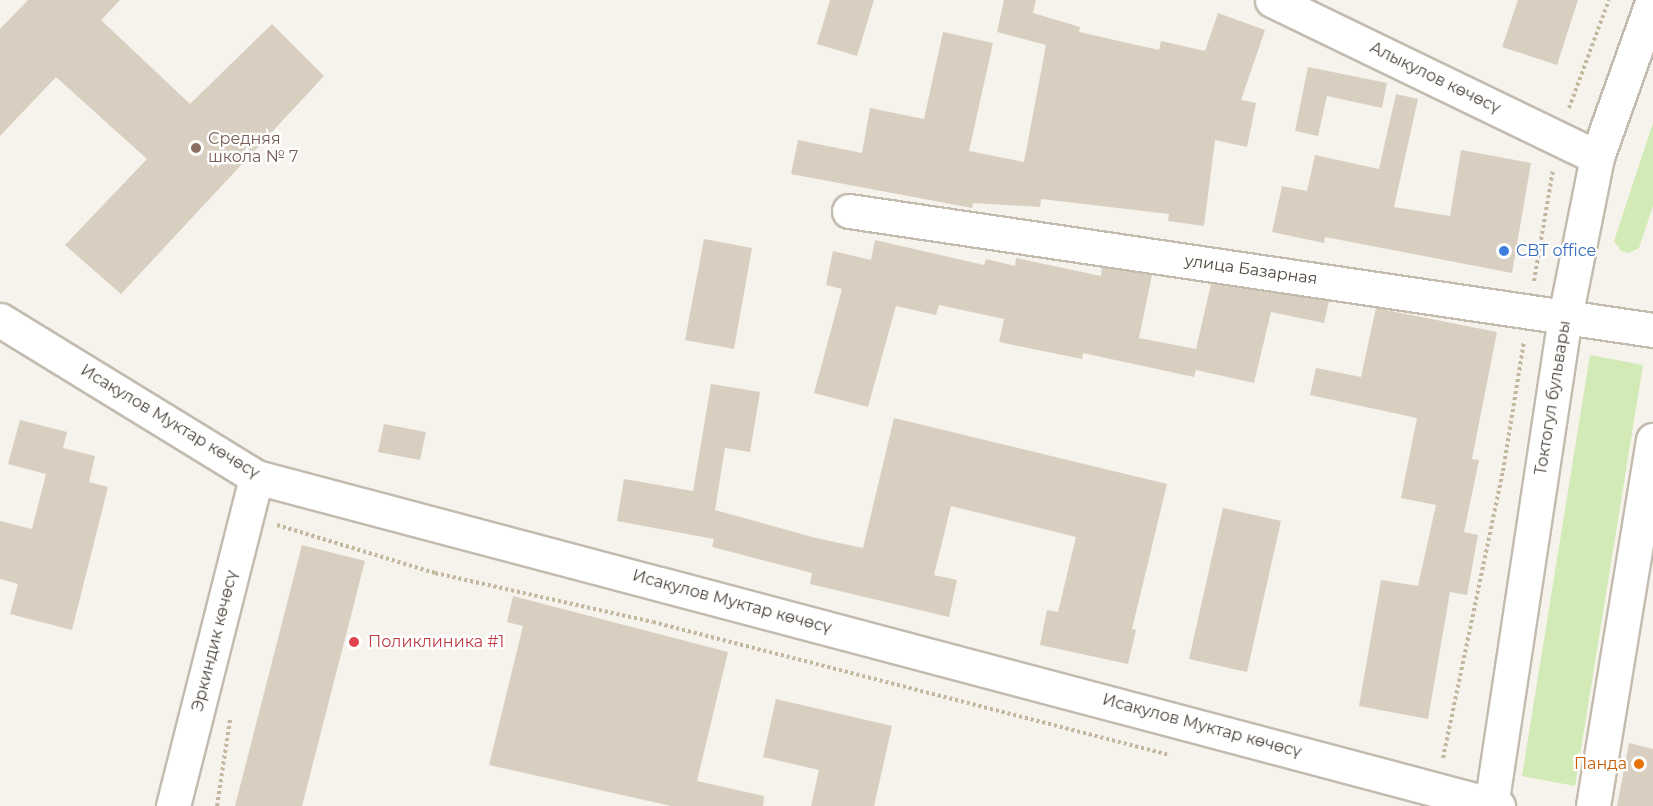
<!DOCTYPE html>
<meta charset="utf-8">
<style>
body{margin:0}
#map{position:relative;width:1653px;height:806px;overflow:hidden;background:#f6f3ec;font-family:Montserrat,sans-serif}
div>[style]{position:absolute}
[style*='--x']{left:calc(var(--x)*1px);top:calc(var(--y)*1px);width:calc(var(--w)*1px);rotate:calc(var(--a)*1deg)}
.green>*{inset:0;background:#d2eab5}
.building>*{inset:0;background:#d8cfc1}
.path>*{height:4px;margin-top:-2px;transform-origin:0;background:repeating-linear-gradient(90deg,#c4b79f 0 3px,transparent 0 6px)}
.roads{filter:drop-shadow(2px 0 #c2bbae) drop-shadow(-2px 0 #c2bbae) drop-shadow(0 2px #c2bbae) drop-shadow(0 -2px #c2bbae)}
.minor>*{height:33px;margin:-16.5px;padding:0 16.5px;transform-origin:16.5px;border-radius:16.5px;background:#fff}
.tertiary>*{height:33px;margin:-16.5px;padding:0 16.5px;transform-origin:16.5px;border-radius:16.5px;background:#fff}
.dots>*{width:16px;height:16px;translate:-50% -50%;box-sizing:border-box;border:3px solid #fff;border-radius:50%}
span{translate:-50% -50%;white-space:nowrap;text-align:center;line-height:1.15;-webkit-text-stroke:4.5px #fff;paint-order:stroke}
.street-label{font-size:16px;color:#4b4439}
.education-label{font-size:16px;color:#785e54}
.left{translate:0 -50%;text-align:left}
.shop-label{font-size:16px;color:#366cbe}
.health-label{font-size:16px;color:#be3a42}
.food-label{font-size:16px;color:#c56008}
.right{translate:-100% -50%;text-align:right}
</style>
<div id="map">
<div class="green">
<i style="clip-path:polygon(1653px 123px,1653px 206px,1639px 248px,1629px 253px,1621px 251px,1614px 241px)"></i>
<i style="clip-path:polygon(1590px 355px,1643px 365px,1575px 786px,1522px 776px)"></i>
</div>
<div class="building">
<i style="clip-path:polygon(28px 0,120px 0,101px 20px,190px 104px,272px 24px,324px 76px,121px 294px,65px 245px,147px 159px,56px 77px,0 136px,0 29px)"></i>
<i style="clip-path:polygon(830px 0,874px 0,857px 56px,817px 44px)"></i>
<i style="clip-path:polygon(1004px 0,1036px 0,1033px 13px,1080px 27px,1079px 32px,1159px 50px,1161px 41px,1205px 51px,1218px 13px,1265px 30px,1241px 100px,1256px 103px,1247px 147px,1215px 140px,1204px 226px,1168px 221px,1169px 214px,1041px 199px,1040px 207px,973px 203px,972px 208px,791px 174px,798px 140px,862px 153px,870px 108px,924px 119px,943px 32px,993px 43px,969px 151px,1024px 162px,1046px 45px,997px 32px)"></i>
<i style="clip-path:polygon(1518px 0,1578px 0,1557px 65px,1502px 47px)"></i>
<i style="clip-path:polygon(1308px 67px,1387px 83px,1382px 108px,1327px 96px,1318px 136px,1295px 131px)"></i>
<i style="clip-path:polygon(1396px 94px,1418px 99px,1394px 207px,1450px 216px,1461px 150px,1531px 163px,1512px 273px,1325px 237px,1324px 243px,1272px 232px,1282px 186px,1307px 191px,1315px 155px,1379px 169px)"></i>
<i style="clip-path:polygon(704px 239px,752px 248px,734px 349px,685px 340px)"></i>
<i style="clip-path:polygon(875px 240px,984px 265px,986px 259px,1015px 266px,1016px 258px,1101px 276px,1102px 267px,1152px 275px,1139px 338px,1196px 349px,1211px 284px,1329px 301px,1324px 323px,1271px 312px,1254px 383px,1196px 370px,1194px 377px,1083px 353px,1082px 359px,999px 342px,1004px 319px,939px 305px,936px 315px,896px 306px,868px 407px,814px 393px,842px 289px,826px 285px,833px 251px,871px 260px)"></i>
<i style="clip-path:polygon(1376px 308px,1497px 332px,1472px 459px,1479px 460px,1464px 532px,1478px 535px,1467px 595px,1450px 592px,1428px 719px,1359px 706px,1381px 580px,1418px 586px,1436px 505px,1401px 498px,1417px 418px,1310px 395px,1316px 368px,1361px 377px)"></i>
<i style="clip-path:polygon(711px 384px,760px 392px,750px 452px,725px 448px,715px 510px,816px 538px,863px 548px,894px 418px,1167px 484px,1132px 629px,1136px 630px,1128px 664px,1040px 645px,1047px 610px,1058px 612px,1076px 537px,951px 506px,934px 575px,957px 580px,949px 617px,810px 584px,812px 573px,712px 547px,714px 539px,617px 521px,624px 479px,693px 491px)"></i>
<i style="clip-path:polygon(20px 420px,67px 432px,63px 448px,95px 456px,89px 482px,108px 487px,72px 630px,10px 614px,18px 584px,0 579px,0 521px,32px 529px,46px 474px,8px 464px)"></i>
<i style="clip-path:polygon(384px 424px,426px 432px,420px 460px,378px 452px)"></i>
<i style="clip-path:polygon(1223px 508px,1281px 521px,1247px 672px,1189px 659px)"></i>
<i style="clip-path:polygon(302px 545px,365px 561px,302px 806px,235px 806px)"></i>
<i style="clip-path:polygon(513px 596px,728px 652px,697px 781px,764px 796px,763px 806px,671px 806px,489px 765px,523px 626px,507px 622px)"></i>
<i style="clip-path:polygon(776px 699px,892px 726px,874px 806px,811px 806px,819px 770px,763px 757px)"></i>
<i style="clip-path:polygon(1629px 743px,1653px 749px,1653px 806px,1617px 806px)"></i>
</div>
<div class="path">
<i style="--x:1569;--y:108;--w:115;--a:-69.7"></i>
<i style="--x:1534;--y:281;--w:113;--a:-80.3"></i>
<i style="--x:277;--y:525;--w:165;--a:16.9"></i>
<i style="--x:435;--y:573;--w:223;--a:12.7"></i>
<i style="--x:653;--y:622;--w:534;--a:14.43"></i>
<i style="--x:1443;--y:758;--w:293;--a:-78.2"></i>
<i style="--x:1503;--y:471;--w:131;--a:-80.8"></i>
<i style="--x:217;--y:806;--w:87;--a:-81.4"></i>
</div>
<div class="roads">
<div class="minor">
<i style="--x:1272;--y:0;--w:361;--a:25.8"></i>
<i style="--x:849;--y:211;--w:813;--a:8.42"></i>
<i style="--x:0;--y:320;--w:300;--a:31.5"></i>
<i style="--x:256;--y:477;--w:1285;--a:14.84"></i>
<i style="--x:173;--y:806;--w:339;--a:-75.8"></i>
</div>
<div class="tertiary">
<i style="--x:1491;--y:806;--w:495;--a:-81.4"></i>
<i style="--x:1565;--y:317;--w:163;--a:-78.7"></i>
<i style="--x:1597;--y:157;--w:167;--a:-70.4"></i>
<i style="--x:1593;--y:806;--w:371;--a:-80.7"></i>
</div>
</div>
<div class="dots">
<i style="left:196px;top:148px;background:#8d6e63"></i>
<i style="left:1504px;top:251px;background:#3f7fe0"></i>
<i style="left:354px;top:642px;background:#e0444e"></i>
<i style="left:1639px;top:764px;background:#e8710a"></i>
</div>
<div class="street-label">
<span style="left:1435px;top:78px;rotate:26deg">Алыкулов көчөсү</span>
<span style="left:1251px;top:270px;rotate:8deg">улица Базарная</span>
<span style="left:1553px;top:398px;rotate:-81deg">Токтогул бульвары</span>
<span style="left:170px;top:422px;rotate:31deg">Исакулов Муктар көчөсү</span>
<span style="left:732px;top:602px;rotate:15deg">Исакулов Муктар көчөсү</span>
<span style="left:215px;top:641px;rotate:-76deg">Эркиндик көчөсү</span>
<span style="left:1202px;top:726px;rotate:15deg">Исакулов Муктар көчөсү</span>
</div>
<div class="education-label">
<span class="left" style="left:208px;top:148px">Средняя<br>школа № 7</span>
</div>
<div class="shop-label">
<span class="left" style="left:1516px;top:251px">CBT office</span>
</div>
<div class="health-label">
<span class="left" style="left:368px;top:642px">Поликлиника #1</span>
</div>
<div class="food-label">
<span class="right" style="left:1627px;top:764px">Панда</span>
</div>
</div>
